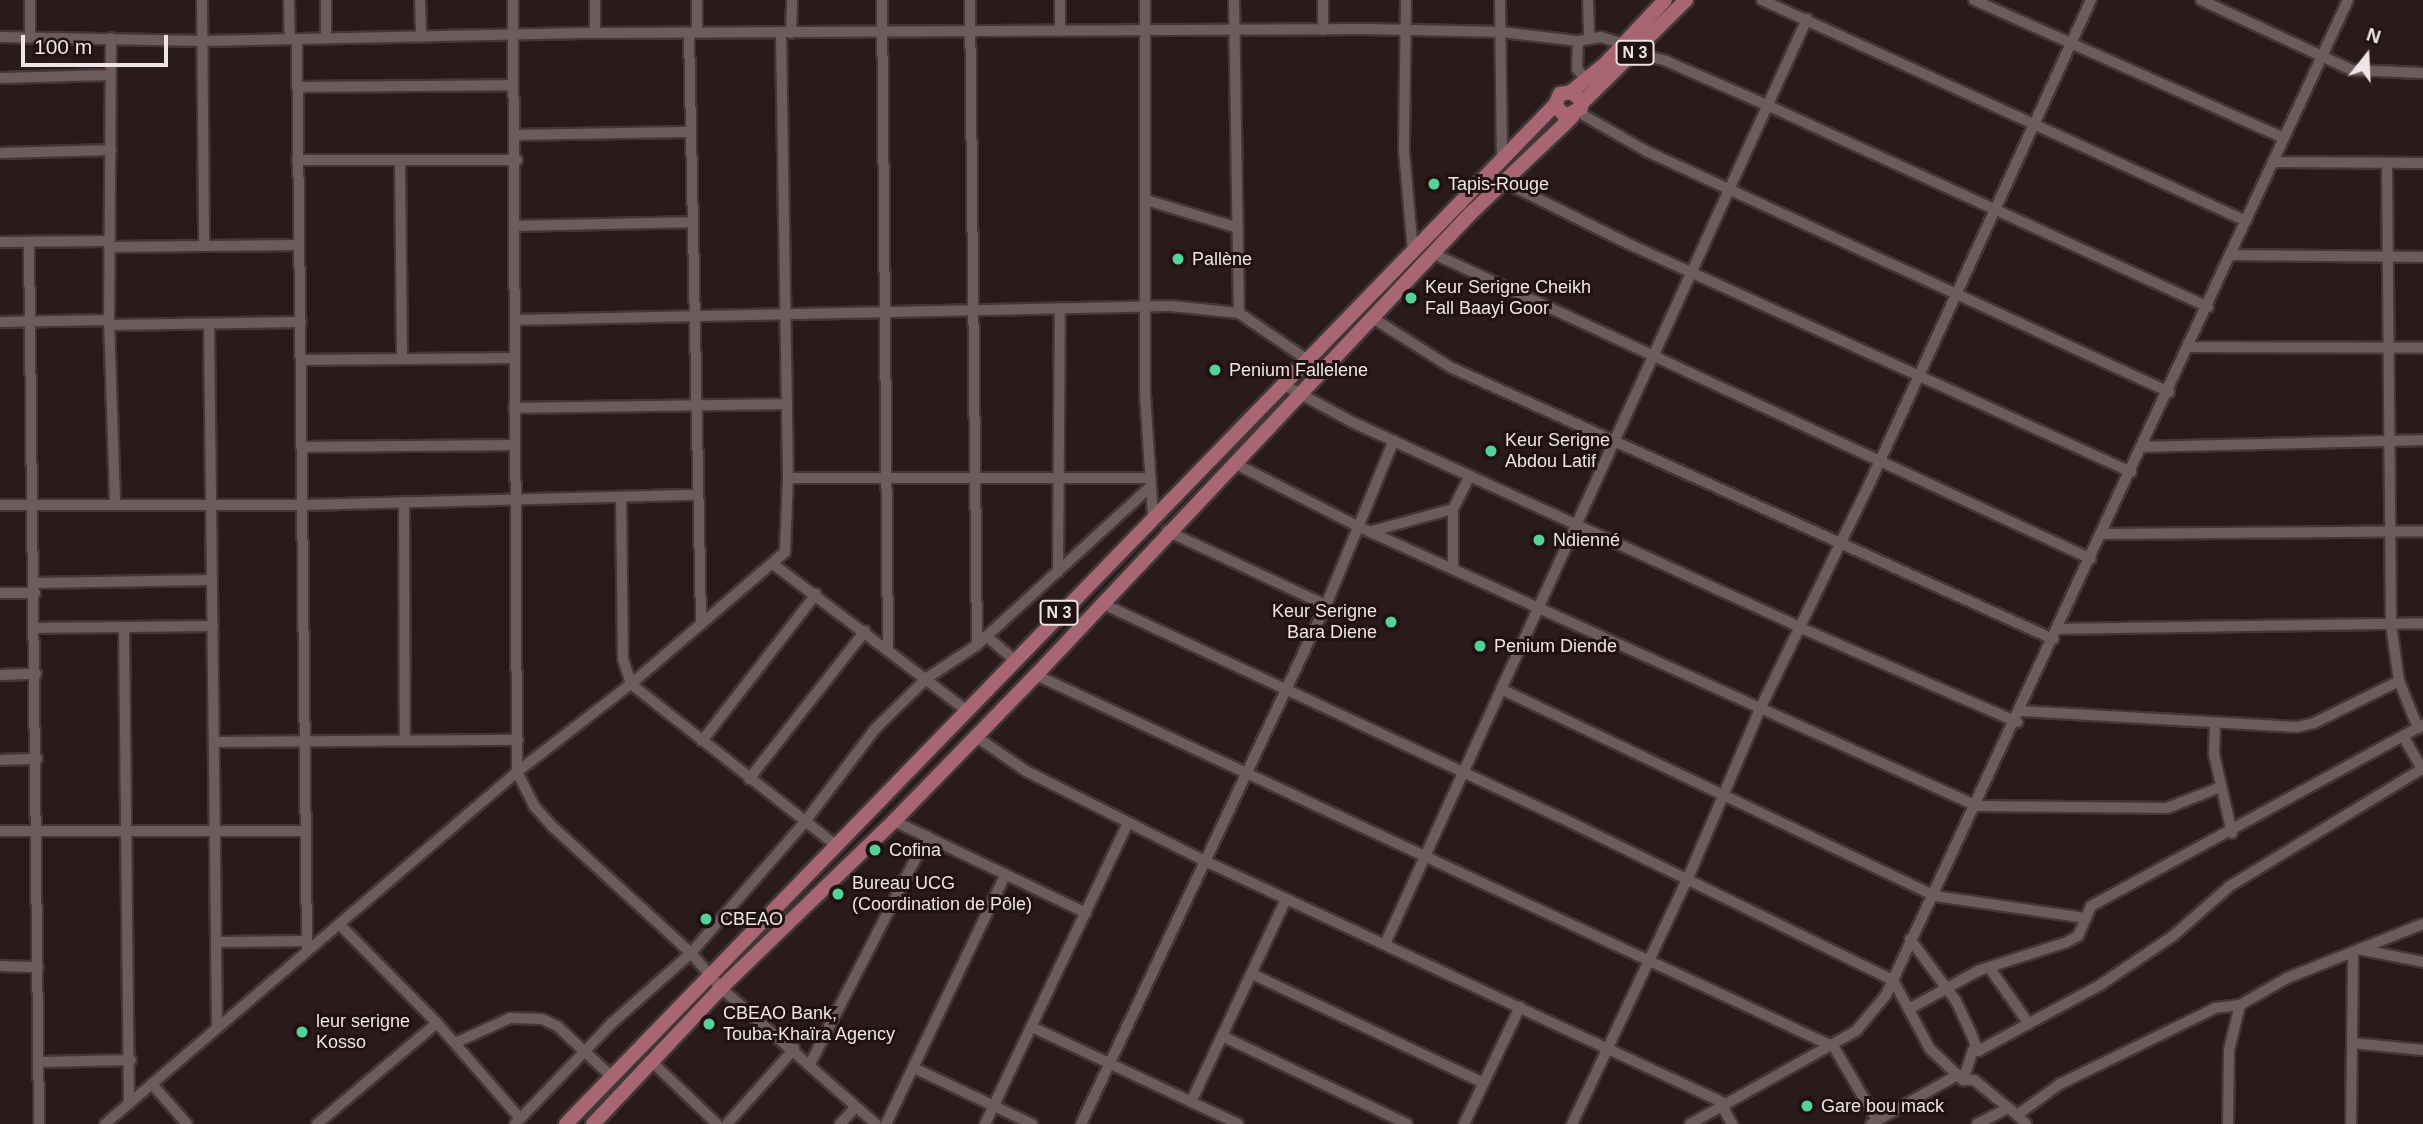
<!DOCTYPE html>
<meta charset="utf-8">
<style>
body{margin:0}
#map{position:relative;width:2423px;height:1124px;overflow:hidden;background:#291a1c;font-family:Helvetica,sans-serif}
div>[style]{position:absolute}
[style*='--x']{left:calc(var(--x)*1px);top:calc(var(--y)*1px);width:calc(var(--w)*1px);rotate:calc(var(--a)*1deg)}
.roads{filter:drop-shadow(2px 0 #423638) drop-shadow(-2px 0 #423638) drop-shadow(0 2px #423638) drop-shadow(0 -2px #423638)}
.minor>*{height:10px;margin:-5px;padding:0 5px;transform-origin:5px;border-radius:5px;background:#6e5b5e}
.major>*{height:14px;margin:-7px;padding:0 7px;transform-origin:7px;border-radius:7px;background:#a86672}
.dots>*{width:19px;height:19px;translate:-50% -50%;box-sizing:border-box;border:4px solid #201113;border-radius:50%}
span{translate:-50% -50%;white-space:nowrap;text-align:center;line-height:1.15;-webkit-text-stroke:6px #201113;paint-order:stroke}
.shield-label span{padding:2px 5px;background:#201113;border:2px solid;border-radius:5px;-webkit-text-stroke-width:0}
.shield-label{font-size:16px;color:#f0e5e6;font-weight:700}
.poi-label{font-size:18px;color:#f0e5e6}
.left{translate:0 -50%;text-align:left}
.right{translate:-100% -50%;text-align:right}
.north{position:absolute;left:2332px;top:21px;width:70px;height:70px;-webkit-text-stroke:5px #201113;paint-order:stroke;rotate:18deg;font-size:19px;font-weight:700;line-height:28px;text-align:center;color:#f0e5e6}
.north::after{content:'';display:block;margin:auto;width:24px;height:32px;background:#f0e5e6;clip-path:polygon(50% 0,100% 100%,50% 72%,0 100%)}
.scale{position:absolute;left:21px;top:35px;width:147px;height:32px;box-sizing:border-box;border:4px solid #f0e5e6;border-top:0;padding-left:9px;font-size:21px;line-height:24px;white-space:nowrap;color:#f0e5e6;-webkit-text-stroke:5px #201113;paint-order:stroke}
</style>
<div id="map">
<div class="roads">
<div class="minor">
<i style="--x:202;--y:0;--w:246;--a:89.5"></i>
<i style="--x:289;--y:0;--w:39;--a:89"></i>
<i style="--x:326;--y:0;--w:38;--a:90"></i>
<i style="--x:420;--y:0;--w:37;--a:88"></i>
<i style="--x:513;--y:0;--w:772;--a:89.7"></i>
<i style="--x:517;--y:772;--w:38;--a:63"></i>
<i style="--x:534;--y:806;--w:30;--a:48"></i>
<i style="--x:554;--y:828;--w:185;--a:42.4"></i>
<i style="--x:691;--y:953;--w:46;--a:49.4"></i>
<i style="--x:721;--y:988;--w:206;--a:41.3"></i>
<i style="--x:882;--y:0;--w:650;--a:89.47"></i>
<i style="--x:970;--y:0;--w:645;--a:89.38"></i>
<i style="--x:1145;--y:0;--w:393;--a:90"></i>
<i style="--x:1145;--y:393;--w:125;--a:86.3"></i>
<i style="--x:1234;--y:0;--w:313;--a:89.1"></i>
<i style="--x:1406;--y:0;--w:151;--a:90.8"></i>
<i style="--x:1404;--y:151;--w:100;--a:84.9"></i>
<i style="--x:1500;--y:0;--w:157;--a:89.3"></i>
<i style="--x:1588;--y:0;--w:38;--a:88"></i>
<i style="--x:1762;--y:0;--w:532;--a:24.54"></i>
<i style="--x:1974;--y:0;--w:339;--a:24"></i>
<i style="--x:2201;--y:0;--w:166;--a:24.9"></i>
<i style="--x:2352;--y:70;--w:71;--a:2.4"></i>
<i style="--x:1323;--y:30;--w:30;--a:-90"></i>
<i style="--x:1060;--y:31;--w:31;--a:-90"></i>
<i style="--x:697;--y:32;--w:32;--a:-90"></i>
<i style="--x:595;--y:33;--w:33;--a:-90"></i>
<i style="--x:689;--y:33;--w:589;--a:88.83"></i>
<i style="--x:791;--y:33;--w:33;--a:-88"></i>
<i style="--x:30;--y:36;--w:36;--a:-90"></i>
<i style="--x:0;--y:37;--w:204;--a:1.1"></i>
<i style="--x:204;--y:41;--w:391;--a:-1.2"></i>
<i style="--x:595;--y:33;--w:772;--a:-0.3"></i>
<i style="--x:1367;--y:29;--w:134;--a:1.3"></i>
<i style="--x:1501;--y:32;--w:78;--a:6.7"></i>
<i style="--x:1578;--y:41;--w:23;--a:-10"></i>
<i style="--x:1601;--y:37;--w:24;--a:17"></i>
<i style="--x:111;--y:38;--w:282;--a:90.4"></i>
<i style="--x:109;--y:320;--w:185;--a:88.1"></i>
<i style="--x:297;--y:39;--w:911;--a:89.37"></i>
<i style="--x:1578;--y:41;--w:28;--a:92"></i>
<i style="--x:1577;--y:69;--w:15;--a:48"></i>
<i style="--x:1635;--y:53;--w:32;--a:14"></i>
<i style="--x:1666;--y:61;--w:112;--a:23.6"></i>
<i style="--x:1769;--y:106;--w:483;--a:24.6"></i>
<i style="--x:0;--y:78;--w:110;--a:-1.6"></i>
<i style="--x:297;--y:87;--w:216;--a:-0.5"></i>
<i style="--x:1578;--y:112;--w:78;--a:29.8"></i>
<i style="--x:1646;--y:151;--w:576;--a:24.74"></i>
<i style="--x:516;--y:135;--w:175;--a:-1"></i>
<i style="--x:0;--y:153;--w:111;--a:-1.5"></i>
<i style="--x:297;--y:160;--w:220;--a:0"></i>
<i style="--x:400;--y:161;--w:198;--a:89.4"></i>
<i style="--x:2274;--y:162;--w:149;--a:0.4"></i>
<i style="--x:2387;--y:164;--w:460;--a:89.5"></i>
<i style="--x:2391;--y:624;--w:58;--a:82"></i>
<i style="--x:2399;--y:681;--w:51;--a:68"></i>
<i style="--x:1504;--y:182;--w:144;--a:26.4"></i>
<i style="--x:1633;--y:246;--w:547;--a:24.41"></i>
<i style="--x:1146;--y:200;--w:96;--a:16.9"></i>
<i style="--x:517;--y:226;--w:175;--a:-1.3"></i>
<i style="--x:0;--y:242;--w:109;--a:-0.5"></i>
<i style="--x:29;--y:242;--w:882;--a:89.35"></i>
<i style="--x:109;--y:247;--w:190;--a:-0.6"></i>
<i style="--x:1434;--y:254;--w:724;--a:24.9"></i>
<i style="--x:2230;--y:255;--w:193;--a:0.6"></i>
<i style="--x:1371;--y:317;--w:93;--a:32.3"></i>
<i style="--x:1450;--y:367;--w:662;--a:24.28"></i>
<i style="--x:515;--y:320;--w:656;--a:-1.22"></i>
<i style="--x:1171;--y:306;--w:68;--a:5.9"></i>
<i style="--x:1239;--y:313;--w:85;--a:34.4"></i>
<i style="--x:0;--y:322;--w:109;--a:-1.1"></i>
<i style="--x:209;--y:324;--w:702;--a:89.35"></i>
<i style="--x:109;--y:325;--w:192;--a:-0.9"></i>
<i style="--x:2189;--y:347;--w:234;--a:0.2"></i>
<i style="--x:302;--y:360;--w:213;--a:-0.5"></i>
<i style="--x:1286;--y:386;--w:75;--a:28.6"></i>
<i style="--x:1352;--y:422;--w:494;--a:24.6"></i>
<i style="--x:1801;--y:628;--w:236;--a:23.5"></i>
<i style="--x:514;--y:408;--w:273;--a:-0.8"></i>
<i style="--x:303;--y:447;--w:210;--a:-0.5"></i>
<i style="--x:2143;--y:447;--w:280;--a:-1.4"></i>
<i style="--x:1234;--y:463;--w:138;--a:27.1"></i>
<i style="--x:1357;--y:526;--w:680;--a:24.3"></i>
<i style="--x:1977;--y:806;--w:190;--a:0.6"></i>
<i style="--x:2167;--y:808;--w:58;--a:-21.3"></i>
<i style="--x:788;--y:478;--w:361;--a:0"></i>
<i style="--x:621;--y:497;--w:162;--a:89.3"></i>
<i style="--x:623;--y:659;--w:26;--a:72"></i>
<i style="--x:631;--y:684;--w:258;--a:38.2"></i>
<i style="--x:404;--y:502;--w:238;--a:89.8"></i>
<i style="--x:0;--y:505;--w:303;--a:0"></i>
<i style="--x:303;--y:505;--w:393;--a:-1.5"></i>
<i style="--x:1167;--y:531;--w:175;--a:25"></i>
<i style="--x:1372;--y:531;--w:84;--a:-15.2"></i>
<i style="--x:2102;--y:534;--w:321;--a:-0.5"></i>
<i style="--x:773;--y:564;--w:242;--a:37.1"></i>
<i style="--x:1453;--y:567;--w:58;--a:-90"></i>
<i style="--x:1453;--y:509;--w:37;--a:-63"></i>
<i style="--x:1058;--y:572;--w:264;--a:-89.6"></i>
<i style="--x:35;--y:583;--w:177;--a:-1"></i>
<i style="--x:0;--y:593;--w:35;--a:0"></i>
<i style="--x:1101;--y:603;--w:520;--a:25.04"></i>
<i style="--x:1572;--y:823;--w:357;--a:26.1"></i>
<i style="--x:1893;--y:980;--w:78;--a:61.8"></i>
<i style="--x:1930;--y:1049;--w:45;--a:43.2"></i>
<i style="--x:1963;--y:1080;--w:11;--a:0"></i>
<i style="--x:1974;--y:1080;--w:55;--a:39.1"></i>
<i style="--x:124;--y:627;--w:477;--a:89.4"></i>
<i style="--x:36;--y:628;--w:177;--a:-0.6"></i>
<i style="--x:2058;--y:629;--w:365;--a:-0.9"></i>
<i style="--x:986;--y:636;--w:38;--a:40"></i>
<i style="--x:0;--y:675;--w:36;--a:-2"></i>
<i style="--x:1036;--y:675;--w:876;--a:24.99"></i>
<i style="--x:1501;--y:689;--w:481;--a:25.5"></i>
<i style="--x:1935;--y:896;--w:153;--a:8.3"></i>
<i style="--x:2086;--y:918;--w:13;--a:-67"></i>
<i style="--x:2091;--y:906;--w:378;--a:-28.6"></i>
<i style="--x:2021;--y:711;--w:276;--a:3.3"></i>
<i style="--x:2297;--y:727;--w:17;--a:-13"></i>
<i style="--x:2314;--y:723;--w:95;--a:-26.3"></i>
<i style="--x:2215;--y:724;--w:30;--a:92"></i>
<i style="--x:2214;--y:754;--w:81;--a:77.2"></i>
<i style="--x:975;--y:736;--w:62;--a:34.5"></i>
<i style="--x:1026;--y:771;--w:200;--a:26.7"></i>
<i style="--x:1205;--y:861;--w:575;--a:25"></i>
<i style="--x:2403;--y:736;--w:39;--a:60"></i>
<i style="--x:702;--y:741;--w:186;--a:-52.2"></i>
<i style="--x:215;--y:742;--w:303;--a:-0.4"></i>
<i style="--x:0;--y:760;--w:37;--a:-2"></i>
<i style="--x:749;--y:779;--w:188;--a:-51.9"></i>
<i style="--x:894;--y:821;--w:213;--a:25.6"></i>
<i style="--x:0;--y:831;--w:305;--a:0"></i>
<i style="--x:339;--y:924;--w:139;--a:45.3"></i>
<i style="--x:437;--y:1023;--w:126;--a:48.9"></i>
<i style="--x:1910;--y:939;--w:77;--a:53.4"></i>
<i style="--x:1956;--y:1001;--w:35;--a:65"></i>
<i style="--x:1971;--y:1033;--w:19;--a:69"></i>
<i style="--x:1978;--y:1051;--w:5;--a:-169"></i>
<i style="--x:1973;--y:1050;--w:32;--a:108"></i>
<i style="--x:219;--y:942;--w:87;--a:-0.7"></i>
<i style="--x:1385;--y:944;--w:1017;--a:-65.48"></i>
<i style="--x:2363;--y:950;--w:61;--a:11.3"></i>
<i style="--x:0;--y:966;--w:38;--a:2"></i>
<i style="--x:1991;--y:970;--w:66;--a:54.9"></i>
<i style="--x:1252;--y:974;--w:256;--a:25.2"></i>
<i style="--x:1909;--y:1009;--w:81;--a:-28.8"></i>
<i style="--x:1980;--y:970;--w:91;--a:-17.8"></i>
<i style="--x:2067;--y:942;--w:13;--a:-29"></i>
<i style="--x:2078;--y:936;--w:20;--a:-66"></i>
<i style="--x:1032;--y:1027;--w:228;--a:25.2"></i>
<i style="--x:1222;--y:1036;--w:205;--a:25.4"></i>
<i style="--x:455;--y:1043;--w:60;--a:-24.4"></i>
<i style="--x:510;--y:1018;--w:32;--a:2"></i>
<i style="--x:542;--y:1019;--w:17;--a:25"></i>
<i style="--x:557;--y:1026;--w:74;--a:42.8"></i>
<i style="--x:2352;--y:1043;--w:71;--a:5.6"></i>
<i style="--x:1832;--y:1044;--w:88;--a:59.4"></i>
<i style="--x:1978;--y:1051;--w:139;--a:-28.4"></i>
<i style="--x:2100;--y:985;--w:88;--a:-33.9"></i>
<i style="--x:2173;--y:936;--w:76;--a:-41.3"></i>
<i style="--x:2230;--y:886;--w:225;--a:-31.4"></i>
<i style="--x:39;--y:1062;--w:92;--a:-1.2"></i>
<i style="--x:652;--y:1062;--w:90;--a:43.6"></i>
<i style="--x:810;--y:1064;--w:256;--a:-62.8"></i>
<i style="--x:914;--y:1068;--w:131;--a:25.4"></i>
<i style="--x:152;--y:1084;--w:53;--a:48.8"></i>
<i style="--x:1191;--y:1102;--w:224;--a:-64.9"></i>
<i style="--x:1722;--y:1106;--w:21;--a:61"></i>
<i style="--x:105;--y:1124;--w:542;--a:-40.51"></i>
<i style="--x:517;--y:772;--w:144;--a:-37.7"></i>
<i style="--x:631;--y:684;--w:203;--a:-40.6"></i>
<i style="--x:785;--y:552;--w:74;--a:-87.7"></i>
<i style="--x:788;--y:478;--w:445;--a:-90.9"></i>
<i style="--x:317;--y:1124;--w:157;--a:-40.1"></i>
<i style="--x:515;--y:1124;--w:140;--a:-46.2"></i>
<i style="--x:612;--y:1023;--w:106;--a:-41.5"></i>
<i style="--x:691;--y:953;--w:172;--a:-49"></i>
<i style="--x:804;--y:823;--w:118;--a:-52.9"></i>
<i style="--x:875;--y:729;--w:73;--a:-44.4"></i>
<i style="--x:927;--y:678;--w:60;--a:-33.4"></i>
<i style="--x:977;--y:645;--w:233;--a:-42.4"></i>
<i style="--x:727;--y:1124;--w:101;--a:-48.2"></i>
<i style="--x:840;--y:1124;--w:23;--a:-47"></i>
<i style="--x:886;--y:1124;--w:277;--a:-64.4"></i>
<i style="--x:985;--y:1124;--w:333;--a:-64.6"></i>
<i style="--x:1081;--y:1124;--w:574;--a:-64.73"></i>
<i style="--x:1326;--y:605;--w:178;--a:-67.6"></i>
<i style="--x:1464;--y:1124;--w:130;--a:-64.4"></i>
<i style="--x:1572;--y:1124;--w:272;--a:-64.8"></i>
<i style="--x:1688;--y:878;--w:184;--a:-66.9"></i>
<i style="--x:1760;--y:709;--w:247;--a:-64.1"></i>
<i style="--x:1868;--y:487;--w:536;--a:-65.4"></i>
<i style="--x:1690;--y:1124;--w:190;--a:-29.3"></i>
<i style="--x:1856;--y:1031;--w:47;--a:-50.2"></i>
<i style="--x:1886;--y:995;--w:1097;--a:-65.09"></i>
<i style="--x:1871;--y:1124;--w:101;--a:-29.6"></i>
<i style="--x:1977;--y:1124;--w:35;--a:-27"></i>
<i style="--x:2026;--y:1124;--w:13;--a:-135"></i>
<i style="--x:2017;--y:1115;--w:53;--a:-35.8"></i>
<i style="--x:2060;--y:1084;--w:173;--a:-26.1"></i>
<i style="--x:2215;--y:1008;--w:25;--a:-7"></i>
<i style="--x:2228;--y:1124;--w:74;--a:-89.2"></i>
<i style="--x:2229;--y:1050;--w:46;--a:-76.3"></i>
<i style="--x:2240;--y:1005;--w:54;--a:-29.9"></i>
<i style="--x:2287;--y:978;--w:146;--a:-21.7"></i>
<i style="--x:2351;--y:1124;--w:169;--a:-89.3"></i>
</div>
<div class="major">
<i style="--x:1571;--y:92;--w:11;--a:38"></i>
<i style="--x:1580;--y:99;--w:9;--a:84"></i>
<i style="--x:1581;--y:108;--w:18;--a:153"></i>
<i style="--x:1565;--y:116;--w:15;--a:-132"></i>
<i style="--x:1555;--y:105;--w:12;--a:-66"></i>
<i style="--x:1560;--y:94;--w:11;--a:-10"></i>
<i style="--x:1571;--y:92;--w:45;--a:-39.6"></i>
<i style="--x:1606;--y:63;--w:86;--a:-46.9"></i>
<i style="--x:1581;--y:104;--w:148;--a:-44.7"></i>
<i style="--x:566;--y:1124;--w:1420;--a:-45.86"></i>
<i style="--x:593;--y:1124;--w:187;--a:-46.7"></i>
<i style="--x:721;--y:988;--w:240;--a:-44"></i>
<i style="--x:894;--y:821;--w:204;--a:-45.8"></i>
<i style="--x:1036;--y:675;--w:633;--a:-46.73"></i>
<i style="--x:1470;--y:214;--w:141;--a:-43.6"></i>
</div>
</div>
<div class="dots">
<i style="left:1434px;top:184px;background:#53d397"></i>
<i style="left:1178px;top:259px;background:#53d397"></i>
<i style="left:1411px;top:298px;background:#53d397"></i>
<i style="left:1215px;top:370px;background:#53d397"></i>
<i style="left:1491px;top:451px;background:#53d397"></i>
<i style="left:1539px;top:540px;background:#53d397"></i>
<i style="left:1391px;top:622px;background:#53d397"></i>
<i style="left:1480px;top:646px;background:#53d397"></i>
<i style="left:875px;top:850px;background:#53d397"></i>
<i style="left:838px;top:894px;background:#53d397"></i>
<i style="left:706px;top:919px;background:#53d397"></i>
<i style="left:709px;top:1024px;background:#53d397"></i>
<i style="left:302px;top:1032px;background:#53d397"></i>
<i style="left:1807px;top:1106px;background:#53d397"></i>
</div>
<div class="shield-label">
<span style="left:1635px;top:53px">N 3</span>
<span style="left:1059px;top:613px">N 3</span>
</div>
<div class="poi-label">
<span class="left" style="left:1448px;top:184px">Tapis-Rouge</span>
<span class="left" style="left:1192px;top:259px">Pallène</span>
<span class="left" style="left:1425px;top:298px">Keur Serigne Cheikh<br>Fall Baayi Goor</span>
<span class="left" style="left:1229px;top:370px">Penium Fallelene</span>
<span class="left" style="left:1505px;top:451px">Keur Serigne<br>Abdou Latif</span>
<span class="left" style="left:1553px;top:540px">Ndienné</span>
<span class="right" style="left:1377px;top:622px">Keur Serigne<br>Bara Diene</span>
<span class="left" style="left:1494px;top:646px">Penium Diende</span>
<span class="left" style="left:889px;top:850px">Cofina</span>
<span class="left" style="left:852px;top:894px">Bureau UCG<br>(Coordination de Pôle)</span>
<span class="left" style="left:720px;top:919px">CBEAO</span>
<span class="left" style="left:723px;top:1024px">CBEAO Bank,<br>Touba-Khaïra Agency</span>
<span class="left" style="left:316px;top:1032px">leur serigne<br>Kosso</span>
<span class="left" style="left:1821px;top:1106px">Gare bou mack</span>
</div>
<div class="north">N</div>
<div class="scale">100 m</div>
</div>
